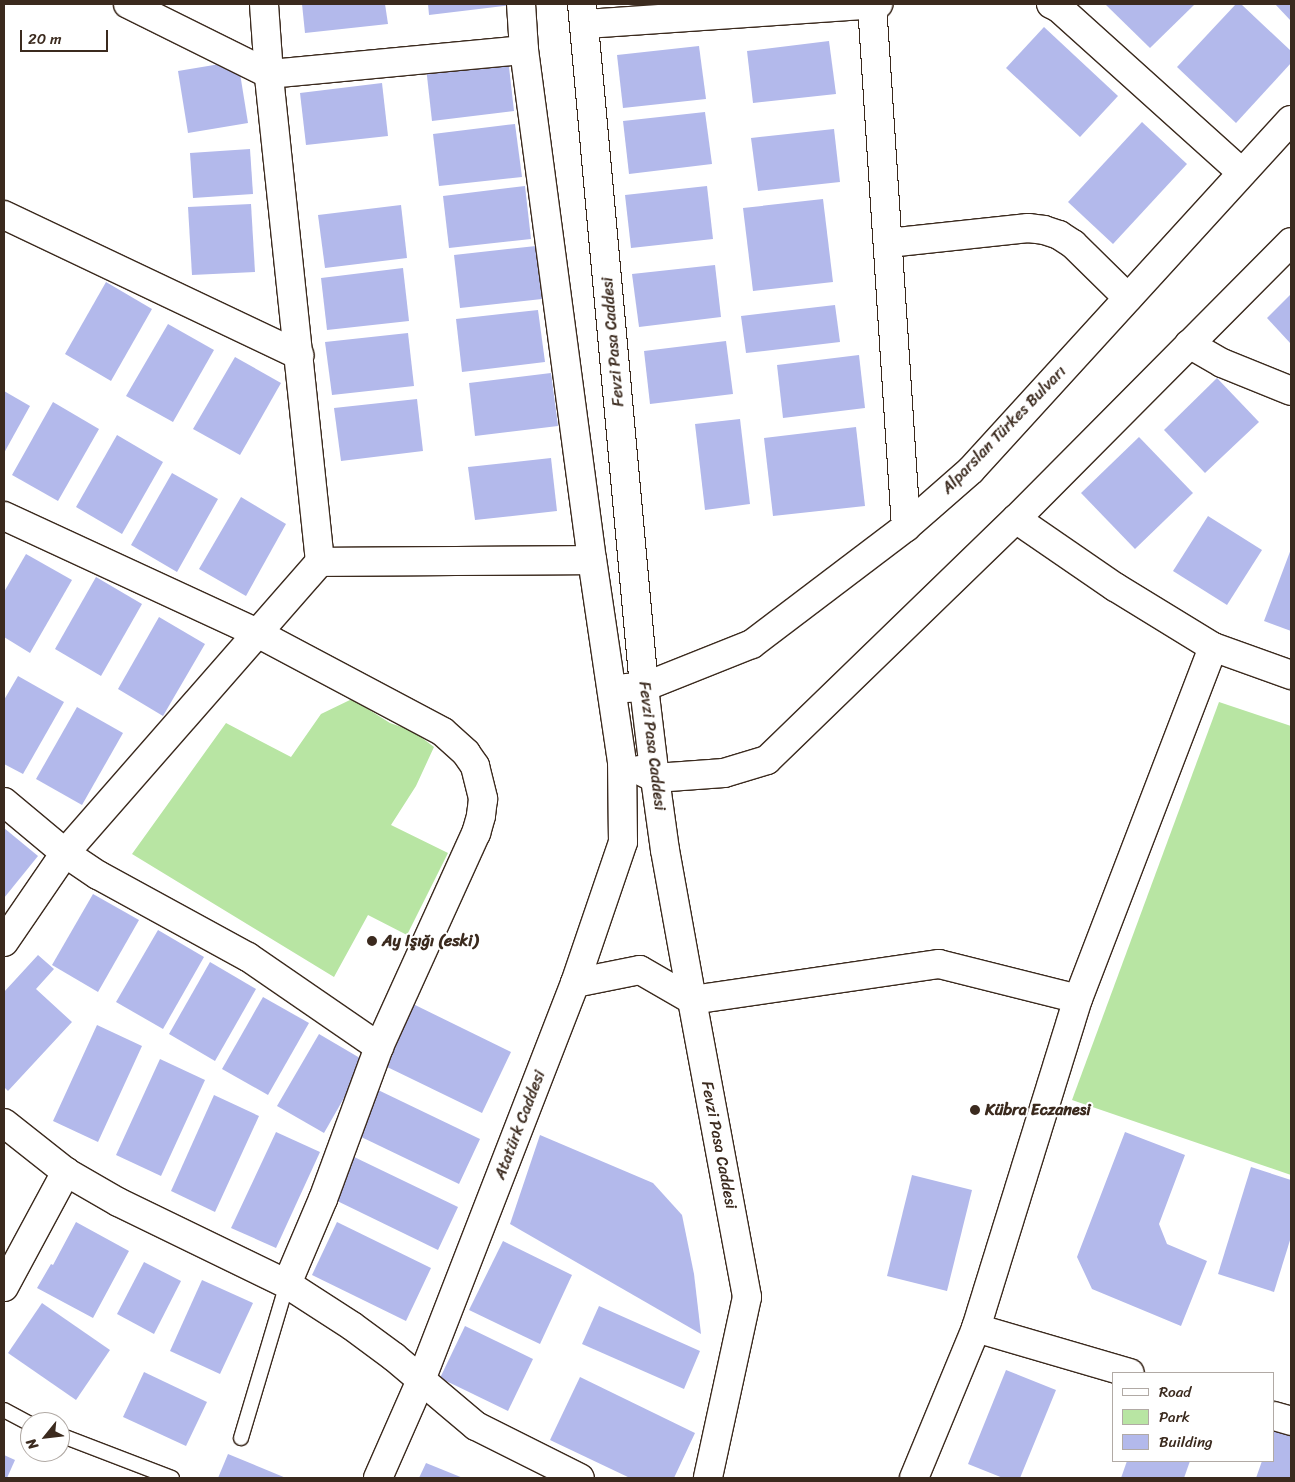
<!DOCTYPE html>
<meta charset="utf-8">
<style>
body{margin:0}
#map{position:relative;width:1295px;height:1482px;overflow:hidden;background:#fff;font-family:Sriracha,sans-serif}
div>[style]{position:absolute}
[style*='--x']{left:calc(var(--x)*1px);top:calc(var(--y)*1px);width:calc(var(--w)*1px);rotate:calc(var(--a)*1deg)}
.green>*{inset:0;background:#b8e5a3}
.building>*{inset:0;background:#b3b9eb}
.roads{filter:drop-shadow(1px 0 #3b2a1e) drop-shadow(-1px 0 #3b2a1e) drop-shadow(0 1px #3b2a1e) drop-shadow(0 -1px #3b2a1e)}
.service>*{height:14px;margin:-7px;padding:0 7px;transform-origin:7px;border-radius:7px;background:#fff}
.minor>*{height:28px;margin:-14px;padding:0 14px;transform-origin:14px;border-radius:14px;background:#fff}
.tertiary>*{height:28px;margin:-14px;padding:0 14px;transform-origin:14px;border-radius:14px;background:#fff}
.dots>*{width:14px;height:14px;translate:-50% -50%;box-sizing:border-box;border:2px solid #fff;border-radius:50%}
span{translate:-50% -50%;white-space:nowrap;text-align:center;line-height:1.15;-webkit-text-stroke:4px #fff;paint-order:stroke}
.street-label{font-size:16px;color:#3b2a1e}
.poi-label{font-size:16px;color:#3b2a1e;font-weight:700}
.left{translate:0 -50%;text-align:left}
.frame{position:absolute;inset:0;border:5px solid #3b2a1e;pointer-events:none}
.legend{position:absolute;left:1112px;top:1372px;width:162px;height:90px;box-sizing:border-box;background:#fff;border:1px solid #b1aaa5;margin:0;padding:6px 9px;list-style:none;font-size:15px;color:#3b2a1e}
.legend li{display:flex;align-items:center;gap:10px;height:25px}
.legend b{width:25px;border:1px solid #b1aaa5}
.north{position:absolute;left:20px;top:1412px;width:50px;height:50px;box-sizing:border-box;background:#fff;border:1px solid #b1aaa5;border-radius:50%;rotate:241deg;font-size:14px;font-weight:700;line-height:20px;text-align:center;color:#3b2a1e}
.north::after{content:'';display:block;margin:auto;width:18px;height:22px;background:#3b2a1e;clip-path:polygon(50% 0,100% 100%,50% 72%,0 100%)}
.scale{position:absolute;left:20px;top:30px;width:88px;height:22px;box-sizing:border-box;border:2px solid #3b2a1e;border-top:0;padding-left:6px;font-size:15px;line-height:18px;white-space:nowrap;color:#3b2a1e;-webkit-text-stroke:4px #fff;paint-order:stroke}
</style>
<div id="map">
<div class="green">
<i style="clip-path:polygon(352px 699px,390px 723px,413px 731px,434px 747px,416px 786px,391px 825px,448px 853px,407px 935px,368px 915px,334px 977px,132px 854px,226px 723px,291px 757px,321px 714px)"></i>
<i style="clip-path:polygon(1219px 702px,1291px 726px,1291px 1175px,1072px 1100px)"></i>
</div>
<div class="building">
<i style="clip-path:polygon(302px 4px,385px 4px,388px 24px,305px 33px)"></i>
<i style="clip-path:polygon(428px 4px,512px 4px,512px 5px,429px 15px)"></i>
<i style="clip-path:polygon(1105px 4px,1195px 4px,1150px 48px)"></i>
<i style="clip-path:polygon(1236px 4px,1241px 4px,1291px 51px,1291px 63px,1236px 123px,1177px 67px)"></i>
<i style="clip-path:polygon(1275px 4px,1291px 4px,1291px 21px)"></i>
<i style="clip-path:polygon(1044px 27px,1118px 96px,1080px 137px,1006px 68px)"></i>
<i style="clip-path:polygon(829px 41px,836px 94px,753px 103px,747px 51px)"></i>
<i style="clip-path:polygon(699px 46px,706px 99px,623px 108px,617px 55px)"></i>
<i style="clip-path:polygon(508px 58px,514px 111px,432px 121px,426px 67px)"></i>
<i style="clip-path:polygon(238px 61px,248px 123px,188px 133px,178px 71px)"></i>
<i style="clip-path:polygon(382px 83px,388px 136px,306px 145px,300px 93px)"></i>
<i style="clip-path:polygon(705px 112px,712px 164px,629px 174px,623px 121px)"></i>
<i style="clip-path:polygon(1142px 122px,1187px 164px,1113px 244px,1068px 202px)"></i>
<i style="clip-path:polygon(515px 124px,522px 177px,439px 186px,433px 134px)"></i>
<i style="clip-path:polygon(834px 129px,840px 182px,758px 191px,751px 138px)"></i>
<i style="clip-path:polygon(250px 149px,253px 194px,193px 198px,190px 153px)"></i>
<i style="clip-path:polygon(525px 186px,531px 239px,449px 248px,443px 196px)"></i>
<i style="clip-path:polygon(707px 186px,713px 239px,631px 248px,625px 195px)"></i>
<i style="clip-path:polygon(823px 199px,833px 282px,753px 291px,743px 208px)"></i>
<i style="clip-path:polygon(251px 204px,255px 272px,192px 275px,188px 207px)"></i>
<i style="clip-path:polygon(401px 205px,407px 258px,325px 268px,318px 215px)"></i>
<i style="clip-path:polygon(536px 246px,542px 299px,460px 308px,454px 255px)"></i>
<i style="clip-path:polygon(715px 265px,721px 317px,639px 327px,632px 274px)"></i>
<i style="clip-path:polygon(403px 268px,409px 321px,327px 330px,321px 278px)"></i>
<i style="clip-path:polygon(106px 282px,152px 309px,111px 381px,65px 354px)"></i>
<i style="clip-path:polygon(1291px 294px,1291px 344px,1267px 318px)"></i>
<i style="clip-path:polygon(835px 305px,840px 342px,746px 353px,741px 316px)"></i>
<i style="clip-path:polygon(538px 310px,545px 362px,462px 372px,456px 319px)"></i>
<i style="clip-path:polygon(168px 324px,214px 350px,173px 422px,126px 396px)"></i>
<i style="clip-path:polygon(408px 333px,414px 386px,332px 395px,325px 342px)"></i>
<i style="clip-path:polygon(726px 341px,733px 394px,650px 404px,644px 351px)"></i>
<i style="clip-path:polygon(859px 355px,865px 408px,783px 418px,777px 365px)"></i>
<i style="clip-path:polygon(235px 357px,281px 383px,240px 455px,193px 429px)"></i>
<i style="clip-path:polygon(551px 373px,558px 426px,475px 436px,469px 383px)"></i>
<i style="clip-path:polygon(1217px 378px,1259px 422px,1205px 473px,1164px 430px)"></i>
<i style="clip-path:polygon(4px 391px,30px 406px,4px 453px)"></i>
<i style="clip-path:polygon(417px 399px,423px 451px,341px 461px,334px 408px)"></i>
<i style="clip-path:polygon(53px 402px,99px 429px,58px 501px,12px 475px)"></i>
<i style="clip-path:polygon(740px 419px,750px 504px,705px 510px,695px 424px)"></i>
<i style="clip-path:polygon(856px 427px,865px 506px,773px 516px,764px 438px)"></i>
<i style="clip-path:polygon(117px 435px,163px 462px,122px 534px,76px 507px)"></i>
<i style="clip-path:polygon(1139px 437px,1193px 493px,1135px 549px,1081px 493px)"></i>
<i style="clip-path:polygon(551px 458px,557px 511px,475px 520px,468px 467px)"></i>
<i style="clip-path:polygon(172px 473px,218px 499px,177px 572px,131px 545px)"></i>
<i style="clip-path:polygon(241px 497px,286px 524px,246px 596px,199px 569px)"></i>
<i style="clip-path:polygon(1208px 516px,1262px 550px,1227px 605px,1173px 571px)"></i>
<i style="clip-path:polygon(1291px 549px,1291px 631px,1264px 621px)"></i>
<i style="clip-path:polygon(26px 554px,72px 580px,30px 653px,4px 637px,4px 592px)"></i>
<i style="clip-path:polygon(96px 577px,142px 604px,101px 676px,55px 649px)"></i>
<i style="clip-path:polygon(159px 617px,205px 644px,163px 716px,118px 689px)"></i>
<i style="clip-path:polygon(18px 676px,64px 702px,23px 774px,4px 764px,4px 700px)"></i>
<i style="clip-path:polygon(77px 707px,123px 733px,82px 805px,36px 779px)"></i>
<i style="clip-path:polygon(4px 828px,38px 856px,4px 898px)"></i>
<i style="clip-path:polygon(93px 894px,139px 920px,98px 992px,52px 965px)"></i>
<i style="clip-path:polygon(158px 930px,204px 957px,163px 1029px,116px 1002px)"></i>
<i style="clip-path:polygon(38px 955px,54px 969px,36px 989px,72px 1022px,8px 1091px,4px 1087px,4px 992px)"></i>
<i style="clip-path:polygon(210px 962px,256px 989px,215px 1061px,169px 1034px)"></i>
<i style="clip-path:polygon(263px 997px,309px 1023px,268px 1095px,222px 1069px)"></i>
<i style="clip-path:polygon(411px 1003px,511px 1052px,482px 1113px,381px 1064px)"></i>
<i style="clip-path:polygon(97px 1025px,142px 1046px,98px 1142px,53px 1121px)"></i>
<i style="clip-path:polygon(319px 1034px,365px 1061px,324px 1133px,277px 1106px)"></i>
<i style="clip-path:polygon(160px 1059px,205px 1080px,161px 1176px,116px 1155px)"></i>
<i style="clip-path:polygon(376px 1089px,480px 1139px,459px 1184px,355px 1134px)"></i>
<i style="clip-path:polygon(214px 1095px,259px 1116px,215px 1212px,171px 1191px)"></i>
<i style="clip-path:polygon(276px 1132px,320px 1152px,276px 1248px,231px 1228px)"></i>
<i style="clip-path:polygon(1125px 1132px,1185px 1155px,1159px 1224px,1167px 1244px,1207px 1261px,1181px 1326px,1092px 1289px,1077px 1257px)"></i>
<i style="clip-path:polygon(540px 1135px,653px 1183px,682px 1215px,694px 1274px,701px 1334px,510px 1224px)"></i>
<i style="clip-path:polygon(350px 1155px,458px 1207px,438px 1250px,329px 1197px)"></i>
<i style="clip-path:polygon(1251px 1167px,1291px 1180px,1291px 1237px,1274px 1292px,1218px 1274px)"></i>
<i style="clip-path:polygon(912px 1175px,972px 1190px,947px 1291px,887px 1276px)"></i>
<i style="clip-path:polygon(76px 1222px,129px 1251px,93px 1318px,37px 1288px,51px 1264px,53px 1265px)"></i>
<i style="clip-path:polygon(337px 1222px,431px 1268px,406px 1321px,312px 1275px)"></i>
<i style="clip-path:polygon(503px 1241px,572px 1275px,540px 1344px,469px 1310px)"></i>
<i style="clip-path:polygon(144px 1262px,181px 1281px,154px 1334px,117px 1314px)"></i>
<i style="clip-path:polygon(202px 1280px,253px 1303px,220px 1374px,170px 1351px)"></i>
<i style="clip-path:polygon(42px 1303px,110px 1350px,76px 1400px,8px 1353px)"></i>
<i style="clip-path:polygon(599px 1306px,700px 1351px,684px 1389px,582px 1344px)"></i>
<i style="clip-path:polygon(465px 1326px,533px 1359px,508px 1411px,440px 1378px)"></i>
<i style="clip-path:polygon(1006px 1370px,1056px 1390px,1020px 1478px,1003px 1478px,968px 1464px)"></i>
<i style="clip-path:polygon(144px 1372px,207px 1402px,186px 1446px,123px 1417px)"></i>
<i style="clip-path:polygon(580px 1377px,695px 1433px,674px 1478px,630px 1478px,550px 1440px)"></i>
<i style="clip-path:polygon(1274px 1427px,1291px 1432px,1291px 1478px,1256px 1478px,1262px 1461px,1274px 1461px)"></i>
<i style="clip-path:polygon(228px 1454px,286px 1478px,218px 1478px)"></i>
<i style="clip-path:polygon(4px 1455px,15px 1460px,7px 1478px,4px 1478px)"></i>
<i style="clip-path:polygon(1127px 1461px,1190px 1461px,1184px 1478px,1121px 1478px)"></i>
<i style="clip-path:polygon(426px 1463px,463px 1478px,419px 1478px)"></i>
</div>
<div class="roads">
<div class="service">
<i style="--x:4;--y:1410;--w:30;--a:28"></i>
<i style="--x:60;--y:1435;--w:120;--a:21"></i>
<i style="--x:241;--y:1438;--w:161;--a:-73.4"></i>
</div>
<div class="minor">
<i style="--x:128;--y:4;--w:157;--a:26.4"></i>
<i style="--x:269;--y:74;--w:256;--a:-5.4"></i>
<i style="--x:872;--y:4;--w:524;--a:86.28"></i>
<i style="--x:1051;--y:4;--w:9;--a:27"></i>
<i style="--x:1059;--y:8;--w:246;--a:42"></i>
<i style="--x:585;--y:24;--w:294;--a:-3.9"></i>
<i style="--x:4;--y:215;--w:327;--a:25.4"></i>
<i style="--x:888;--y:243;--w:141;--a:-6.1"></i>
<i style="--x:1028;--y:228;--w:16;--a:7"></i>
<i style="--x:1044;--y:230;--w:16;--a:18"></i>
<i style="--x:1059;--y:235;--w:17;--a:33"></i>
<i style="--x:1073;--y:244;--w:77;--a:44.5"></i>
<i style="--x:1189;--y:344;--w:38;--a:30"></i>
<i style="--x:1222;--y:363;--w:74;--a:22.1"></i>
<i style="--x:4;--y:516;--w:281;--a:24.8"></i>
<i style="--x:259;--y:634;--w:208;--a:28"></i>
<i style="--x:443;--y:732;--w:31;--a:42"></i>
<i style="--x:466;--y:753;--w:16;--a:55"></i>
<i style="--x:475;--y:766;--w:34;--a:76"></i>
<i style="--x:483;--y:799;--w:17;--a:97"></i>
<i style="--x:481;--y:816;--w:18;--a:106"></i>
<i style="--x:476;--y:833;--w:235;--a:114.4"></i>
<i style="--x:379;--y:1047;--w:162;--a:110.2"></i>
<i style="--x:323;--y:1199;--w:92;--a:113"></i>
<i style="--x:320;--y:562;--w:272;--a:-0.4"></i>
<i style="--x:1213;--y:647;--w:83;--a:19.7"></i>
<i style="--x:4;--y:802;--w:80;--a:39.9"></i>
<i style="--x:65;--y:853;--w:40;--a:34"></i>
<i style="--x:98;--y:875;--w:171;--a:28.7"></i>
<i style="--x:248;--y:957;--w:159;--a:34.5"></i>
<i style="--x:4;--y:942;--w:108;--a:-55.6"></i>
<i style="--x:65;--y:853;--w:387;--a:-48.8"></i>
<i style="--x:320;--y:562;--w:491;--a:-96"></i>
<i style="--x:269;--y:74;--w:70;--a:-94.1"></i>
<i style="--x:575;--y:983;--w:66;--a:-11.3"></i>
<i style="--x:640;--y:970;--w:60;--a:30"></i>
<i style="--x:692;--y:1000;--w:250;--a:-8.3"></i>
<i style="--x:939;--y:964;--w:143;--a:14.1"></i>
<i style="--x:4;--y:1123;--w:79;--a:38.3"></i>
<i style="--x:66;--y:1172;--w:60;--a:30"></i>
<i style="--x:118;--y:1202;--w:188;--a:25.9"></i>
<i style="--x:287;--y:1284;--w:77;--a:32.9"></i>
<i style="--x:352;--y:1326;--w:52;--a:36.4"></i>
<i style="--x:394;--y:1357;--w:107;--a:40.1"></i>
<i style="--x:476;--y:1426;--w:116;--a:26.6"></i>
<i style="--x:4;--y:1287;--w:131;--a:-61.7"></i>
<i style="--x:976;--y:1328;--w:160;--a:16.3"></i>
<i style="--x:1274;--y:1416;--w:18;--a:16"></i>
<i style="--x:914;--y:1478;--w:162;--a:-67.5"></i>
<i style="--x:976;--y:1328;--w:344;--a:-72.8"></i>
<i style="--x:1078;--y:999;--w:377;--a:-69"></i>
<i style="--x:1213;--y:647;--w:115;--a:-148.5"></i>
<i style="--x:1115;--y:587;--w:120;--a:-145.5"></i>
</div>
<div class="tertiary">
<i style="--x:582;--y:4;--w:686;--a:84.81"></i>
<i style="--x:644;--y:687;--w:92;--a:83.1"></i>
<i style="--x:655;--y:778;--w:73;--a:82.1"></i>
<i style="--x:665;--y:850;--w:152;--a:79.8"></i>
<i style="--x:692;--y:1000;--w:302;--a:79.5"></i>
<i style="--x:747;--y:1297;--w:185;--a:102.2"></i>
<i style="--x:626;--y:688;--w:18;--a:-3"></i>
<i style="--x:644;--y:687;--w:116;--a:-21.7"></i>
<i style="--x:752;--y:644;--w:193;--a:-37.2"></i>
<i style="--x:906;--y:527;--w:86;--a:-41.2"></i>
<i style="--x:971;--y:470;--w:474;--a:-47.6"></i>
<i style="--x:639;--y:770;--w:18;--a:27"></i>
<i style="--x:655;--y:778;--w:69;--a:-4.1"></i>
<i style="--x:724;--y:773;--w:45;--a:-16.8"></i>
<i style="--x:767;--y:760;--w:347;--a:-44.1"></i>
<i style="--x:1016;--y:519;--w:390;--a:-45.2"></i>
<i style="--x:378;--y:1478;--w:107;--a:-66.3"></i>
<i style="--x:421;--y:1380;--w:426;--a:-68.8"></i>
<i style="--x:575;--y:983;--w:149;--a:-71.2"></i>
<i style="--x:623;--y:842;--w:80;--a:-90.7"></i>
<i style="--x:622;--y:762;--w:204;--a:-98.4"></i>
<i style="--x:592;--y:560;--w:515;--a:-97.59"></i>
<i style="--x:524;--y:50;--w:46;--a:-93.7"></i>
</div>
</div>
<div class="dots">
<i style="left:372px;top:941px;background:#3b2a1e"></i>
<i style="left:975px;top:1110px;background:#3b2a1e"></i>
</div>
<div class="street-label">
<span style="left:613px;top:342px;rotate:-95deg">Fevzi Pasa Caddesi</span>
<span style="left:1004px;top:430px;rotate:-46deg">Alparslan Türkes Bulvarı</span>
<span style="left:652px;top:746px;rotate:83deg">Fevzi Pasa Caddesi</span>
<span style="left:520px;top:1125px;rotate:-69deg">Atatürk Caddesi</span>
<span style="left:719px;top:1145px;rotate:79deg">Fevzi Pasa Caddesi</span>
</div>
<div class="poi-label">
<span class="left" style="left:382px;top:941px">Ay Işığı (eski)</span>
<span class="left" style="left:985px;top:1110px">Kübra Eczanesi</span>
</div>
<div class="frame"></div>
<ul class="legend">
<li><b style="height:6px;background:#fff"></b>Road</li>
<li><b style="height:14px;background:#b8e5a3"></b>Park</li>
<li><b style="height:14px;background:#b3b9eb"></b>Building</li>
</ul>
<div class="north">N</div>
<div class="scale">20 m</div>
</div>
